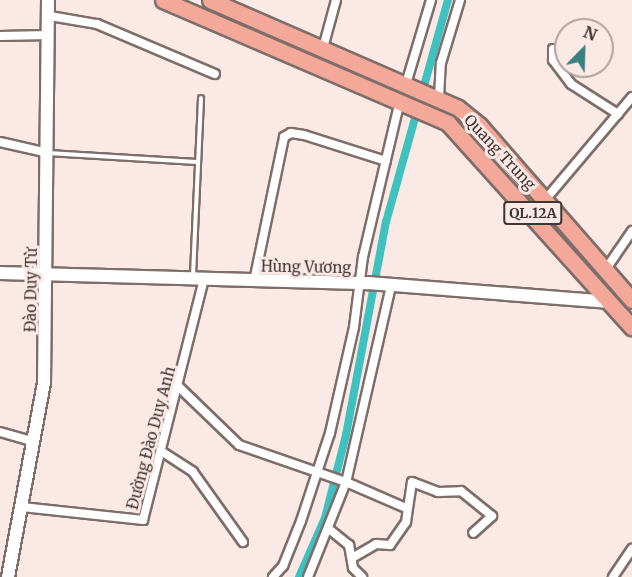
<!DOCTYPE html>
<meta charset="utf-8">
<style>
body{margin:0}
#map{position:relative;width:632px;height:577px;overflow:hidden;background:#fbe9e5;font-family:Merriweather,serif}
div>[style]{position:absolute}
[style*='--x']{left:calc(var(--x)*1px);top:calc(var(--y)*1px);width:calc(var(--w)*1px);rotate:calc(var(--a)*1deg)}
.canal>*{height:8px;margin:-4px;padding:0 4px;transform-origin:4px;border-radius:4px;background:#3fc1bf}
.roads{filter:drop-shadow(2px 0 #7d6e6a) drop-shadow(-2px 0 #7d6e6a) drop-shadow(0 2px #7d6e6a) drop-shadow(0 -2px #7d6e6a)}
.lane>*{height:4px;margin:-2px;padding:0 2px;transform-origin:2px;border-radius:2px;background:#fff}
.street>*{height:8px;margin:-4px;padding:0 4px;transform-origin:4px;border-radius:4px;background:#fff}
.secondary>*{height:12px;margin:-6px;padding:0 6px;transform-origin:6px;border-radius:6px;background:#fff}
.highway>*{height:15px;margin:-7.5px;padding:0 7.5px;transform-origin:7.5px;border-radius:7.5px;background:#f3a89a}
span{translate:-50% -50%;white-space:nowrap;text-align:center;line-height:1.15;-webkit-text-stroke:6px #fbe9e5;paint-order:stroke}
.shield-label span{padding:2px 4px;background:#fbe9e5;border:2px solid;border-radius:4px;-webkit-text-stroke-width:0}
.shield-label{font-size:14px;color:#3d3634;font-weight:700}
.street-label{font-size:15px;color:#3d3634}
.north{position:absolute;left:554px;top:18px;width:60px;height:60px;box-sizing:border-box;background:#fbe9e5;border:2px solid #afa19e;border-radius:50%;rotate:23deg;font-size:16px;font-weight:700;line-height:24px;text-align:center;color:#3d3634}
.north::after{content:'';display:block;margin:auto;width:21px;height:27px;background:#398180;clip-path:polygon(50% 0,100% 100%,50% 72%,0 100%)}
</style>
<div id="map">
<div class="canal">
<i style="--x:299;--y:577;--w:64;--a:-66.2"></i>
<i style="--x:325;--y:518;--w:86;--a:-75.8"></i>
<i style="--x:346;--y:435;--w:217;--a:-79.4"></i>
<i style="--x:386;--y:222;--w:230;--a:-74.4"></i>
</div>
<div class="roads">
<div class="lane">
<i style="--x:48;--y:153;--w:149;--a:3.5"></i>
<i style="--x:193;--y:275;--w:177;--a:-87.4"></i>
</div>
<div class="street">
<i style="--x:50;--y:16;--w:48;--a:9.7"></i>
<i style="--x:97;--y:24;--w:128;--a:23"></i>
<i style="--x:0;--y:36;--w:49;--a:-1.2"></i>
<i style="--x:323;--y:48;--w:50;--a:-74.8"></i>
<i style="--x:553;--y:49;--w:11;--a:90"></i>
<i style="--x:553;--y:60;--w:30;--a:53"></i>
<i style="--x:571;--y:84;--w:56;--a:32.6"></i>
<i style="--x:406;--y:84;--w:88;--a:-73.4"></i>
<i style="--x:439;--y:98;--w:35;--a:-87"></i>
<i style="--x:441;--y:63;--w:66;--a:-73.2"></i>
<i style="--x:0;--y:142;--w:49;--a:12.9"></i>
<i style="--x:545;--y:200;--w:135;--a:-49.8"></i>
<i style="--x:606;--y:269;--w:46;--a:-55.6"></i>
<i style="--x:254;--y:281;--w:147;--a:-78.2"></i>
<i style="--x:284;--y:137;--w:8;--a:-30"></i>
<i style="--x:291;--y:133;--w:13;--a:9"></i>
<i style="--x:304;--y:135;--w:86;--a:17.6"></i>
<i style="--x:391;--y:286;--w:201;--a:102.9"></i>
<i style="--x:346;--y:482;--w:65;--a:23.4"></i>
<i style="--x:179;--y:387;--w:83;--a:44"></i>
<i style="--x:239;--y:445;--w:113;--a:19.1"></i>
<i style="--x:346;--y:482;--w:102;--a:111.8"></i>
<i style="--x:0;--y:432;--w:36;--a:16"></i>
<i style="--x:161;--y:451;--w:38;--a:33"></i>
<i style="--x:193;--y:472;--w:86;--a:54.5"></i>
<i style="--x:22;--y:507;--w:122;--a:6.1"></i>
<i style="--x:143;--y:520;--w:249;--a:-75.8"></i>
<i style="--x:329;--y:529;--w:26;--a:39"></i>
<i style="--x:349;--y:545;--w:23;--a:80"></i>
<i style="--x:353;--y:568;--w:13;--a:45"></i>
<i style="--x:352;--y:558;--w:28;--a:-30"></i>
<i style="--x:376;--y:544;--w:14;--a:4"></i>
<i style="--x:390;--y:545;--w:28;--a:-55"></i>
<i style="--x:406;--y:522;--w:40;--a:-81.5"></i>
<i style="--x:412;--y:482;--w:28;--a:21"></i>
<i style="--x:438;--y:492;--w:23;--a:-2"></i>
<i style="--x:461;--y:491;--w:40;--a:39"></i>
<i style="--x:492;--y:516;--w:25;--a:138"></i>
<i style="--x:273;--y:577;--w:15;--a:-48"></i>
<i style="--x:283;--y:566;--w:48;--a:-68.2"></i>
<i style="--x:301;--y:521;--w:93;--a:-71.8"></i>
<i style="--x:330;--y:433;--w:109;--a:-77.2"></i>
<i style="--x:354;--y:327;--w:71;--a:-82.7"></i>
<i style="--x:363;--y:257;--w:160;--a:-76.7"></i>
<i style="--x:613;--y:577;--w:34;--a:-56"></i>
</div>
<div class="secondary">
<i style="--x:0;--y:273;--w:368;--a:1.6"></i>
<i style="--x:368;--y:283;--w:243;--a:4.5"></i>
<i style="--x:8;--y:577;--w:197;--a:-79.5"></i>
<i style="--x:44;--y:383;--w:383;--a:-89.4"></i>
</div>
<div class="highway">
<i style="--x:163;--y:0;--w:310;--a:23.3"></i>
<i style="--x:448;--y:123;--w:275;--a:48"></i>
<i style="--x:210;--y:0;--w:270;--a:23.5"></i>
<i style="--x:458;--y:108;--w:28;--a:39"></i>
<i style="--x:480;--y:126;--w:231;--a:48.9"></i>
</div>
</div>
<div class="shield-label">
<span style="left:533px;top:213px">QL.12A</span>
</div>
<div class="street-label">
<span style="left:500px;top:152px;rotate:47deg">Quang Trung</span>
<span style="left:306px;top:267px;rotate:1deg">Hùng Vương</span>
<span style="left:31px;top:290px;rotate:-89deg">Đào Duy Từ</span>
<span style="left:151px;top:438px;rotate:-75deg">Đường Đào Duy Anh</span>
</div>
<div class="north">N</div>
</div>
